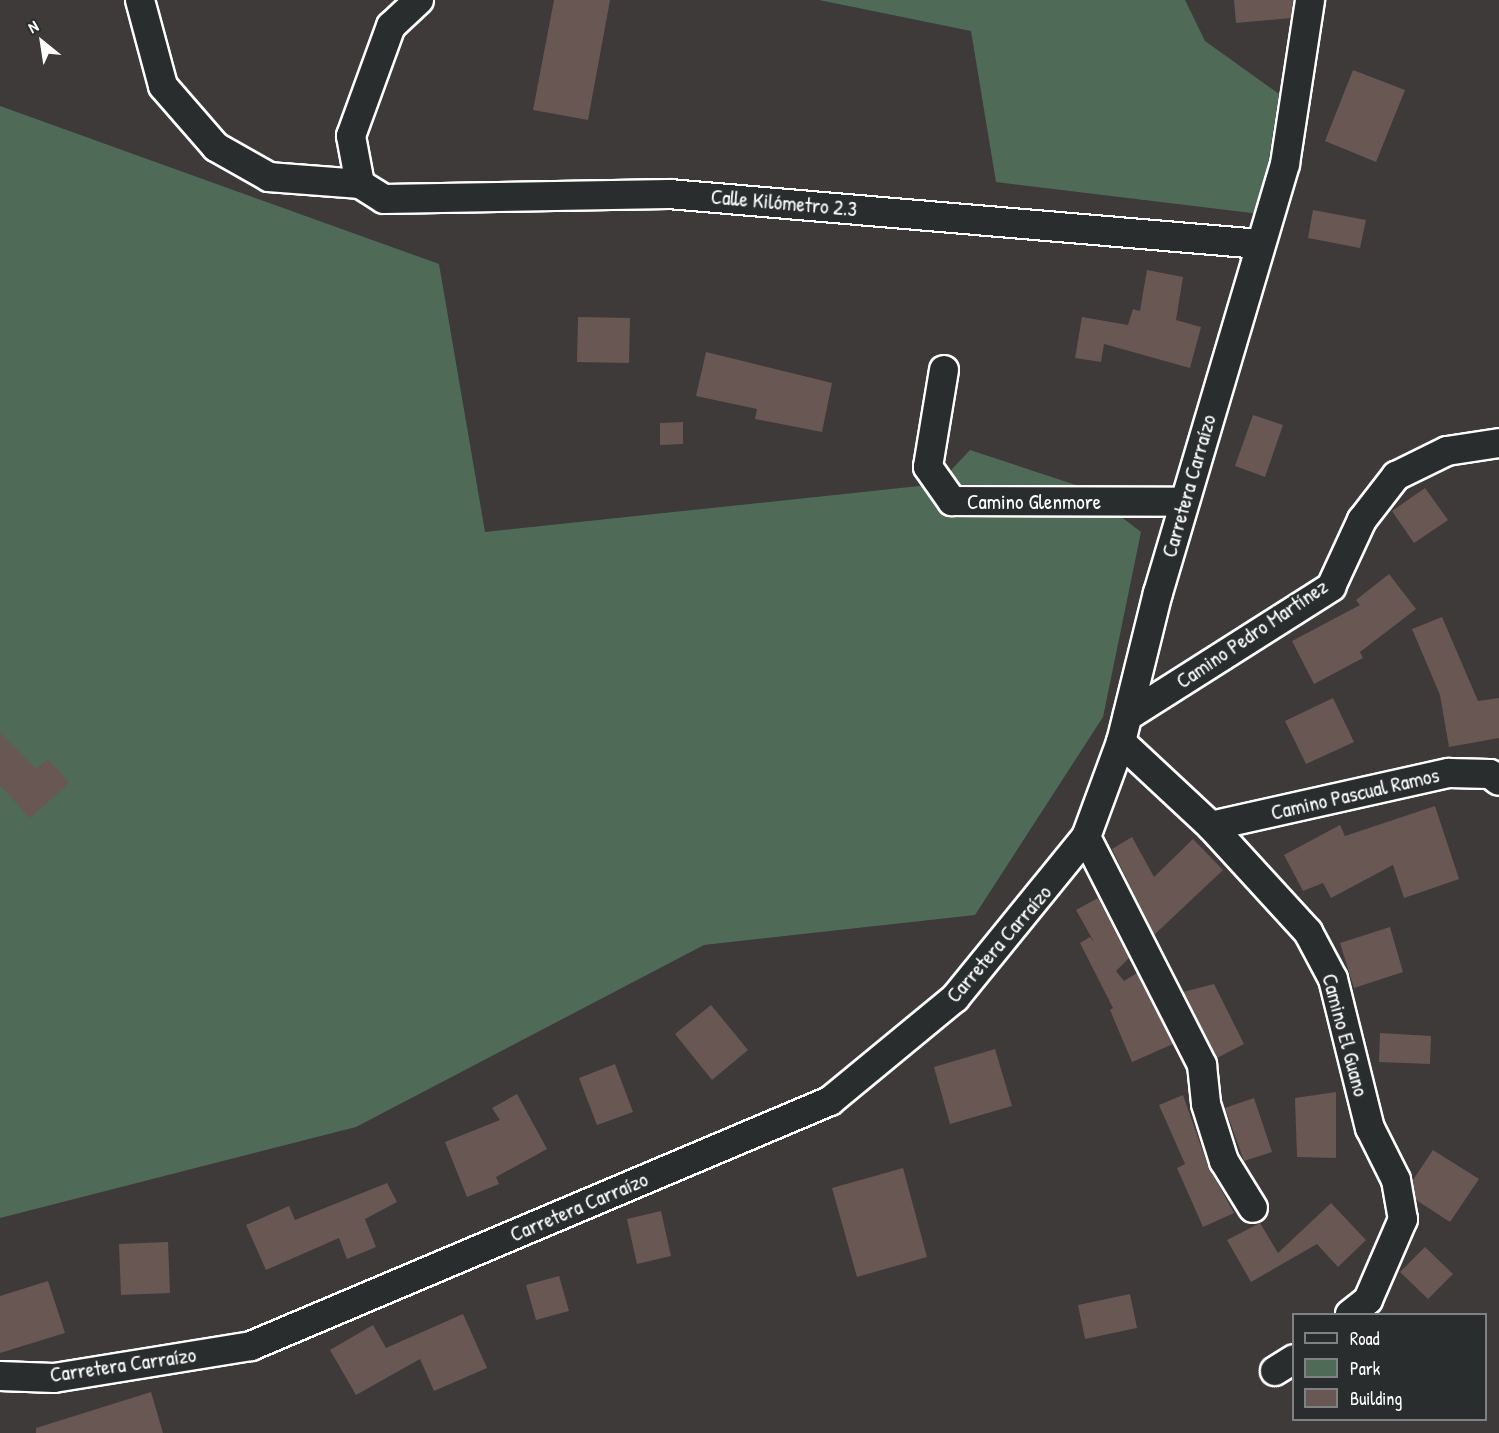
<!DOCTYPE html>
<meta charset="utf-8">
<style>
body{margin:0}
#map{position:relative;width:1499px;height:1433px;overflow:hidden;background:#3d3a39;font-family:"Patrick Hand",sans-serif}
div>[style]{position:absolute}
[style*='--x']{left:calc(var(--x)*1px);top:calc(var(--y)*1px);width:calc(var(--w)*1px);rotate:calc(var(--a)*1deg)}
.green>*{inset:0;background:#506a58}
.building>*{inset:0;background:#695753}
.roads{filter:drop-shadow(2px 0 #fff) drop-shadow(-2px 0 #fff) drop-shadow(0 2px #fff) drop-shadow(0 -2px #fff)}
.minor>*{height:28px;margin:-14px;padding:0 14px;transform-origin:14px;border-radius:14px;background:#2a2d2e}
span{translate:-50% -50%;white-space:nowrap;text-align:center;line-height:1.15;-webkit-text-stroke:4.5px #2a2d2e;paint-order:stroke}
.street-label{font-size:21px;color:#fff}
.legend{position:absolute;left:1292px;top:1313px;width:195px;height:108px;box-sizing:border-box;background:#2a2d2e;border:2px solid #7f8182;margin:0;padding:8px 10px;list-style:none;font-size:18px;color:#fff}
.legend li{display:flex;align-items:center;gap:12px;height:30px}
.legend b{width:30px;border:2px solid #7f8182}
.north{position:absolute;left:12px;top:12px;width:60px;height:60px;-webkit-text-stroke:4px #2a2d2e;paint-order:stroke;rotate:330deg;font-size:16px;font-weight:700;line-height:24px;text-align:center;color:#fff}
.north::after{content:'';display:block;margin:auto;width:21px;height:27px;background:#fff;clip-path:polygon(50% 0,100% 100%,50% 72%,0 100%)}
</style>
<div id="map">
<div class="green">
<i style="clip-path:polygon(819px 0,1185px 0,1205px 41px,1279px 94px,1260px 214px,996px 182px,971px 31px)"></i>
<i style="clip-path:polygon(0 106px,439px 264px,485px 532px,938px 484px,970px 450px,1082px 487px,1141px 532px,1103px 717px,975px 915px,704px 945px,356px 1127px,0 1218px)"></i>
</div>
<div class="building">
<i style="clip-path:polygon(554px 0,610px 0,588px 120px,533px 110px)"></i>
<i style="clip-path:polygon(1234px 0,1293px 0,1291px 18px,1236px 23px)"></i>
<i style="clip-path:polygon(1353px 70px,1405px 90px,1376px 162px,1325px 141px)"></i>
<i style="clip-path:polygon(1313px 210px,1366px 220px,1360px 248px,1308px 238px)"></i>
<i style="clip-path:polygon(1147px 270px,1183px 277px,1176px 320px,1201px 327px,1190px 368px,1104px 344px,1101px 362px,1075px 358px,1082px 317px,1128px 325px,1133px 309px,1140px 311px)"></i>
<i style="clip-path:polygon(578px 317px,630px 318px,629px 363px,577px 362px)"></i>
<i style="clip-path:polygon(706px 352px,832px 383px,822px 432px,755px 419px,757px 409px,696px 396px)"></i>
<i style="clip-path:polygon(1253px 415px,1283px 425px,1265px 477px,1235px 466px)"></i>
<i style="clip-path:polygon(683px 422px,683px 444px,660px 445px,660px 423px)"></i>
<i style="clip-path:polygon(1425px 488px,1448px 520px,1414px 543px,1392px 511px)"></i>
<i style="clip-path:polygon(1389px 574px,1416px 609px,1360px 652px,1363px 658px,1314px 684px,1292px 641px,1360px 605px,1356px 600px)"></i>
<i style="clip-path:polygon(1442px 617px,1478px 701px,1499px 698px,1499px 738px,1449px 747px,1440px 695px,1412px 629px)"></i>
<i style="clip-path:polygon(1333px 698px,1354px 742px,1306px 764px,1285px 721px)"></i>
<i style="clip-path:polygon(0 733px,36px 769px,48px 759px,69px 783px,30px 818px,0 785px)"></i>
<i style="clip-path:polygon(1435px 806px,1459px 879px,1404px 898px,1393px 865px,1331px 898px,1323px 883px,1303px 891px,1284px 855px,1340px 825px,1345px 836px)"></i>
<i style="clip-path:polygon(1132px 837px,1154px 877px,1193px 839px,1223px 870px,1154px 935px,1112px 849px)"></i>
<i style="clip-path:polygon(1098px 898px,1129px 958px,1116px 971px,1124px 981px,1137px 973px,1173px 1044px,1132px 1062px,1110px 1010px,1113px 1008px,1080px 943px,1090px 937px,1094px 942px,1076px 910px)"></i>
<i style="clip-path:polygon(1390px 927px,1403px 972px,1354px 988px,1340px 943px)"></i>
<i style="clip-path:polygon(1214px 984px,1244px 1044px,1217px 1058px,1183px 992px)"></i>
<i style="clip-path:polygon(711px 1005px,748px 1050px,712px 1080px,675px 1034px)"></i>
<i style="clip-path:polygon(1380px 1033px,1431px 1036px,1430px 1064px,1379px 1062px)"></i>
<i style="clip-path:polygon(995px 1049px,1012px 1106px,950px 1124px,934px 1067px)"></i>
<i style="clip-path:polygon(615px 1064px,633px 1112px,597px 1125px,579px 1078px)"></i>
<i style="clip-path:polygon(1336px 1092px,1336px 1158px,1297px 1157px,1295px 1098px)"></i>
<i style="clip-path:polygon(517px 1094px,547px 1149px,496px 1177px,499px 1184px,467px 1197px,445px 1142px,500px 1120px,492px 1108px)"></i>
<i style="clip-path:polygon(1183px 1095px,1208px 1166px,1234px 1213px,1203px 1227px,1177px 1168px,1185px 1164px,1159px 1105px)"></i>
<i style="clip-path:polygon(1254px 1098px,1272px 1152px,1244px 1161px,1225px 1108px)"></i>
<i style="clip-path:polygon(1433px 1150px,1479px 1179px,1450px 1222px,1416px 1200px,1413px 1180px)"></i>
<i style="clip-path:polygon(903px 1168px,927px 1257px,857px 1277px,832px 1188px)"></i>
<i style="clip-path:polygon(387px 1183px,397px 1202px,365px 1219px,376px 1247px,347px 1259px,339px 1238px,266px 1270px,246px 1225px,289px 1206px,295px 1220px)"></i>
<i style="clip-path:polygon(1331px 1203px,1366px 1240px,1338px 1267px,1317px 1244px,1251px 1282px,1227px 1240px,1260px 1223px,1278px 1253px)"></i>
<i style="clip-path:polygon(661px 1211px,671px 1256px,637px 1264px,627px 1219px)"></i>
<i style="clip-path:polygon(168px 1242px,170px 1293px,121px 1295px,119px 1244px)"></i>
<i style="clip-path:polygon(1425px 1247px,1453px 1274px,1428px 1299px,1400px 1272px)"></i>
<i style="clip-path:polygon(559px 1276px,569px 1311px,536px 1320px,526px 1285px)"></i>
<i style="clip-path:polygon(48px 1281px,65px 1333px,0 1353px,0 1296px)"></i>
<i style="clip-path:polygon(1130px 1294px,1137px 1328px,1085px 1339px,1078px 1305px)"></i>
<i style="clip-path:polygon(463px 1314px,487px 1368px,434px 1391px,420px 1359px,356px 1395px,330px 1350px,373px 1325px,386px 1348px)"></i>
<i style="clip-path:polygon(151px 1392px,163px 1433px,36px 1433px,36px 1428px)"></i>
</div>
<div class="roads">
<div class="minor">
<i style="--x:140;--y:0;--w:89;--a:75"></i>
<i style="--x:163;--y:86;--w:81;--a:49"></i>
<i style="--x:216;--y:147;--w:61;--a:29.5"></i>
<i style="--x:269;--y:177;--w:91;--a:4.4"></i>
<i style="--x:419;--y:0;--w:38;--a:137"></i>
<i style="--x:391;--y:26;--w:117;--a:110"></i>
<i style="--x:351;--y:136;--w:49;--a:79.4"></i>
<i style="--x:360;--y:184;--w:28;--a:32"></i>
<i style="--x:384;--y:199;--w:285;--a:-1"></i>
<i style="--x:669;--y:194;--w:593;--a:4.84"></i>
<i style="--x:944;--y:370;--w:98;--a:99.4"></i>
<i style="--x:928;--y:467;--w:42;--a:54.8"></i>
<i style="--x:952;--y:501;--w:232;--a:0.2"></i>
<i style="--x:1128;--y:716;--w:241;--a:-32.4"></i>
<i style="--x:1331;--y:587;--w:74;--a:-65.2"></i>
<i style="--x:1362;--y:520;--w:56;--a:-52.3"></i>
<i style="--x:1396;--y:476;--w:57;--a:-26.1"></i>
<i style="--x:1447;--y:451;--w:53;--a:-8.7"></i>
<i style="--x:1121;--y:742;--w:123;--a:43"></i>
<i style="--x:1211;--y:826;--w:144;--a:47.5"></i>
<i style="--x:1308;--y:932;--w:53;--a:62"></i>
<i style="--x:1333;--y:979;--w:154;--a:76.1"></i>
<i style="--x:1370;--y:1128;--w:58;--a:63.4"></i>
<i style="--x:1396;--y:1180;--w:40;--a:80"></i>
<i style="--x:1403;--y:1219;--w:88;--a:113.4"></i>
<i style="--x:1368;--y:1300;--w:23;--a:142"></i>
<i style="--x:1211;--y:826;--w:244;--a:-12.6"></i>
<i style="--x:1449;--y:773;--w:41;--a:1.4"></i>
<i style="--x:1490;--y:774;--w:11;--a:38"></i>
<i style="--x:1086;--y:837;--w:256;--a:63"></i>
<i style="--x:1202;--y:1065;--w:39;--a:84"></i>
<i style="--x:1206;--y:1104;--w:60;--a:72.5"></i>
<i style="--x:1224;--y:1161;--w:55;--a:58.3"></i>
<i style="--x:1275;--y:1371;--w:22;--a:-32"></i>
<i style="--x:0;--y:1376;--w:54;--a:2.1"></i>
<i style="--x:54;--y:1378;--w:200;--a:-9.2"></i>
<i style="--x:251;--y:1346;--w:629;--a:-22.94"></i>
<i style="--x:830;--y:1101;--w:162;--a:-39.5"></i>
<i style="--x:955;--y:998;--w:208;--a:-50.9"></i>
<i style="--x:1086;--y:837;--w:101;--a:-69.8"></i>
<i style="--x:1121;--y:742;--w:154;--a:-76.1"></i>
<i style="--x:1158;--y:593;--w:447;--a:-73.5"></i>
<i style="--x:1285;--y:164;--w:166;--a:-81.3"></i>
</div>
</div>
<div class="street-label">
<span style="left:784px;top:203px;rotate:5deg">Calle Kilómetro 2.3</span>
<span style="left:1189px;top:486px;rotate:-74deg">Carretera Carraízo</span>
<span style="left:1034px;top:502px">Camino Glenmore</span>
<span style="left:1252px;top:634px;rotate:-34deg">Camino Pedro Martínez</span>
<span style="left:1355px;top:794px;rotate:-13deg">Camino Pascual Ramos</span>
<span style="left:999px;top:944px;rotate:-49deg">Carretera Carraízo</span>
<span style="left:1345px;top:1035px;rotate:75deg">Camino El Guano</span>
<span style="left:579px;top:1207px;rotate:-23deg">Carretera Carraízo</span>
<span style="left:123px;top:1365px;rotate:-8deg">Carretera Carraízo</span>
</div>
<ul class="legend">
<li><b style="height:8px;background:#2a2d2e"></b>Road</li>
<li><b style="height:16px;background:#506a58"></b>Park</li>
<li><b style="height:16px;background:#695753"></b>Building</li>
</ul>
<div class="north">N</div>
</div>
